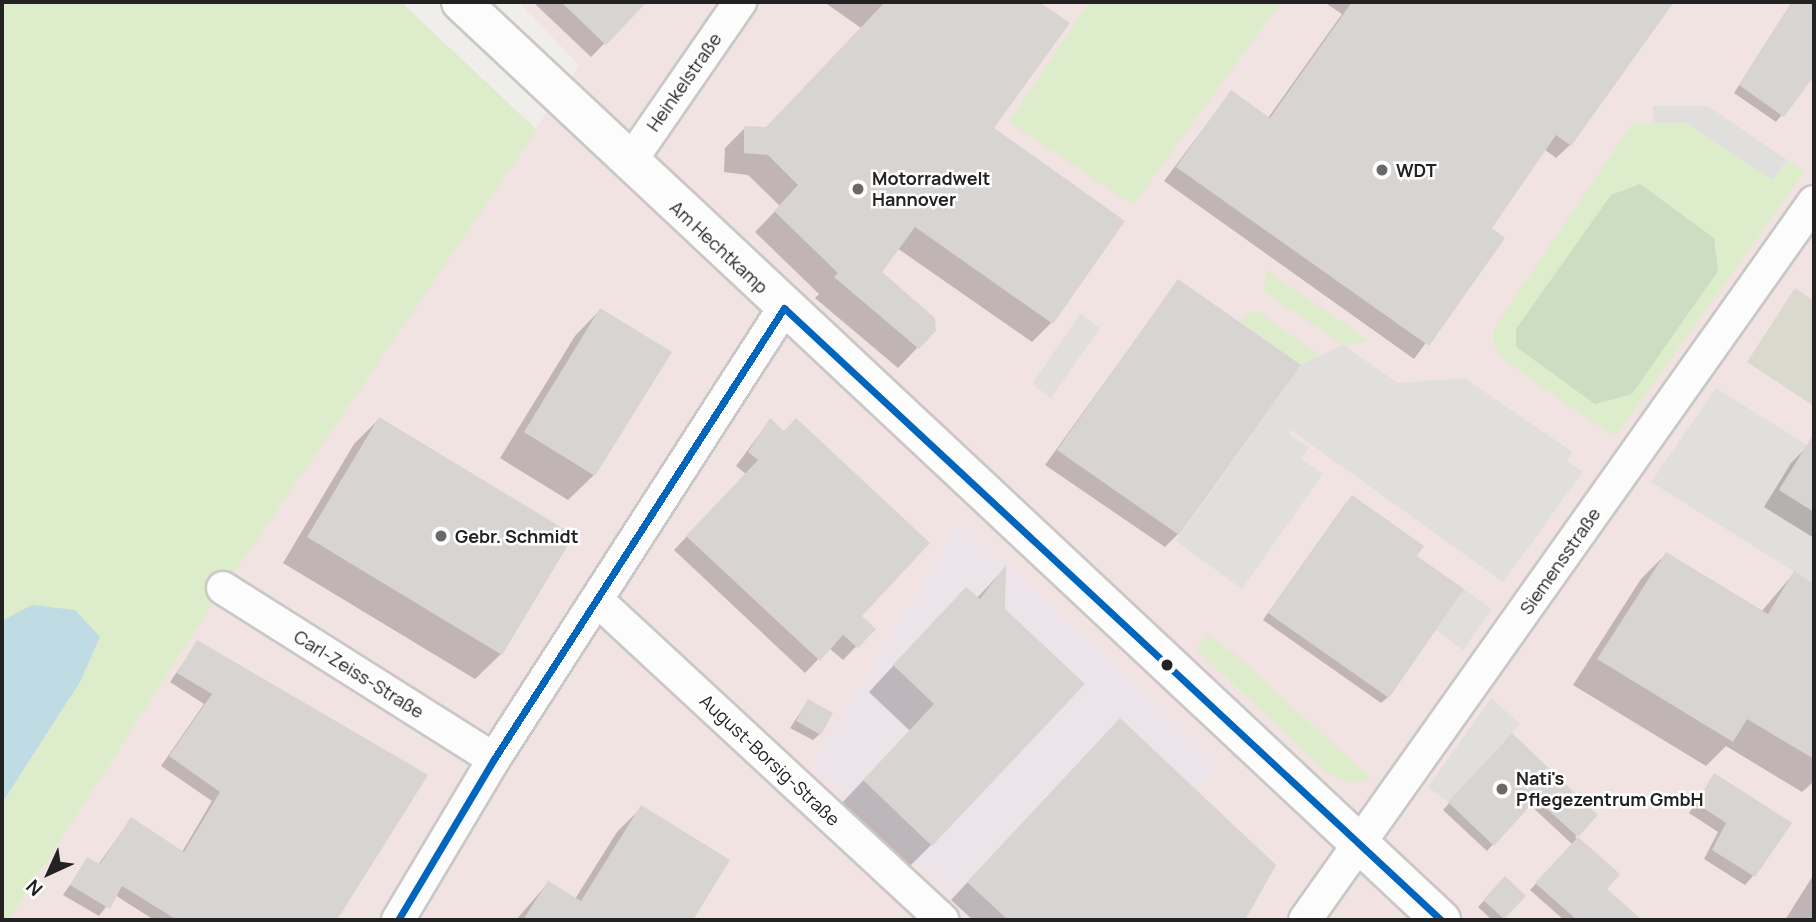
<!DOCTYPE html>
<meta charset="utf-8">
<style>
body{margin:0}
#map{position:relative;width:1816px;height:922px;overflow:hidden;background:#f0eeeb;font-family:Manrope,sans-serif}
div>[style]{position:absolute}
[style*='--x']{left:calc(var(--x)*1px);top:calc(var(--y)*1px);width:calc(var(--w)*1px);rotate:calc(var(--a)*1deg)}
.commercial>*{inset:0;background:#f1e3e1}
.industrial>*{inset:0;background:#ede4e9}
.construction>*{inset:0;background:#d9d9cd}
.grass>*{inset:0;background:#ddeccb}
.forest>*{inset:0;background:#cbdec1}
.parking>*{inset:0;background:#e0dfde}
.water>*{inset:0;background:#bfdbe3}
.shadow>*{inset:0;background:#0003}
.building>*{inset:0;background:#d7d4d2}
.roads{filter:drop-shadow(2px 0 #c9c8c7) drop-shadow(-2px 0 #c9c8c7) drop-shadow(0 2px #c9c8c7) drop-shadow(0 -2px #c9c8c7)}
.minor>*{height:32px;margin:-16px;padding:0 16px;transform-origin:16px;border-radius:16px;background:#fdfcfc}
.tertiary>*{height:38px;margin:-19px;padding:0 19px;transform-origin:19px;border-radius:19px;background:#fdfcfc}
.bus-1>*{height:7px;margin:-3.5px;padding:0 3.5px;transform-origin:3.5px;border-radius:3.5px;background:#0065bd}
.dots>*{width:19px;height:19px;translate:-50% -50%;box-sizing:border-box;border:4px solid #fff;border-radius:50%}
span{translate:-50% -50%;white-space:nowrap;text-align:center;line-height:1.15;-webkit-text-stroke:5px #fff;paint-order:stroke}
.street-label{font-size:18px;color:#222}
.poi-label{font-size:18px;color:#222;font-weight:700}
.left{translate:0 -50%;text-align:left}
.frame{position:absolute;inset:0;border:4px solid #222;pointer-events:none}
.north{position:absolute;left:14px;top:838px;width:70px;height:70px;-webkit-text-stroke:5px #fff;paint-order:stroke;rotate:225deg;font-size:19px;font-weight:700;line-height:28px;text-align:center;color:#222}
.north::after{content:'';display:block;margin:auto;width:24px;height:32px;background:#222;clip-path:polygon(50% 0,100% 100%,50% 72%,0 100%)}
</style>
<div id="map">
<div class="commercial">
<i style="clip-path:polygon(518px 2px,1814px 2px,1814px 920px,9px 920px,205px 616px,579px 65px)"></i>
</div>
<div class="industrial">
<i style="clip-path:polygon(960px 520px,1221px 763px,1078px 920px,977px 920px,811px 764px)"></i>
</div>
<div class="construction">
<i style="clip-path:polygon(1795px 288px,1814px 301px,1812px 405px,1747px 362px)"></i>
</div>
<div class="grass">
<i style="clip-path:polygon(2px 2px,401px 2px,537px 130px,205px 616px,9px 920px,2px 920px,2px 803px,80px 682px,100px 637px,2px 621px)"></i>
<i style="clip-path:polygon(1089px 2px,1281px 2px,1133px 205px,1009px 122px)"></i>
<i style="clip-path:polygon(1687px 123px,1773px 180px,1787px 160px,1805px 171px,1618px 433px,1610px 434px,1504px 360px,1493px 343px,1495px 326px,1632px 124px)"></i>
<i style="clip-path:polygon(1266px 270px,1369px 341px,1343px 345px,1264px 292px)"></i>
<i style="clip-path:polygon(1248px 312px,1259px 312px,1318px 354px,1301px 365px,1241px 322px)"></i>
<i style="clip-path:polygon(1208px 635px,1236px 655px,1371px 779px,1351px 783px,1329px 774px,1196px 649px)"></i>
</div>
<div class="forest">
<i style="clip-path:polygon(1640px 184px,1714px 238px,1718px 271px,1632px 394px,1595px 404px,1516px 347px,1516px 329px,1611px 195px)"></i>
</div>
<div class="parking">
<i style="clip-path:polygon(1653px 106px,1708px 106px,1787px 160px,1773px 180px,1687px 123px,1653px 123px)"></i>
<i style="clip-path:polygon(1080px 314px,1100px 328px,1051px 398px,1032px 384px)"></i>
<i style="clip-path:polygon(1343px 345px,1398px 383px,1464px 378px,1573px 452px,1567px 461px,1583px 472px,1503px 582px,1291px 430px,1289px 434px,1309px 448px,1301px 459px,1323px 474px,1242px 589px,1176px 541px,1301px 365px)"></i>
<i style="clip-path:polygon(1716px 388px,1807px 445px,1779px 490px,1814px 512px,1814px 584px,1651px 482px)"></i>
<i style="clip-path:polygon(1464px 589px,1492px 609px,1463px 650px,1436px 630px)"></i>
<i style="clip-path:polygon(1491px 698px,1520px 724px,1448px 802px,1428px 787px)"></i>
</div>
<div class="water">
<i style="clip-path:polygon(32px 605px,75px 610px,100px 637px,80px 682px,2px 803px,2px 621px)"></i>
</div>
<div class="shadow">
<i style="clip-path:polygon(533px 2px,645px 2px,591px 57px)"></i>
<i style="clip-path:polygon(824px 2px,1037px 2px,1068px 24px,992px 129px,1052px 322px,1032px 342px,897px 248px,879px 273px,934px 330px,898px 368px,815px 298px,819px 294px,755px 232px,780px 206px,748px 175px,724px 172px,725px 148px,745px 128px,766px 129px,861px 28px)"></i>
<i style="clip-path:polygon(1324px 2px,1672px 2px,1570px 145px,1556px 158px,1544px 149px,1490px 229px,1503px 238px,1414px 359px,1164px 181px,1231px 92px,1268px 118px,1342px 14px)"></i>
<i style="clip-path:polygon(1792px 2px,1814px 2px,1814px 73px,1776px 122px,1734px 93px)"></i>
<i style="clip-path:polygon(1178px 281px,1178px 534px,1165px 547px,1045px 465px)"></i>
<i style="clip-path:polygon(600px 310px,594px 475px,568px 500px,500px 458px,575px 336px)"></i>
<i style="clip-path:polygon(379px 419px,501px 654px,475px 679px,283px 563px,354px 444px)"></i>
<i style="clip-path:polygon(770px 420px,859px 616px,873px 629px,843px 660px,829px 648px,805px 673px,674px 550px,746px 474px,736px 466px)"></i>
<i style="clip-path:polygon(1807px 447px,1814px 451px,1814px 538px,1764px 507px,1791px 463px)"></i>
<i style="clip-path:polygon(1346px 503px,1388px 697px,1381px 703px,1263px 620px)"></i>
<i style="clip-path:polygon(1666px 554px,1761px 612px,1794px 573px,1814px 586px,1814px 781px,1802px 792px,1726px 746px,1706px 766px,1573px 685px,1641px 579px)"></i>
<i style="clip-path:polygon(1004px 569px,931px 845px,906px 870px,839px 806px,910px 731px,869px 692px,941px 614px,977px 598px)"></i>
<i style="clip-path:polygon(198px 642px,426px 776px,333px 920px,154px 920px,115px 895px,99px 916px,63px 895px,88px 859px,98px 865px,131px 819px,182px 852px,212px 801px,161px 766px,204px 704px,170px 682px)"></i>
<i style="clip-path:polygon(808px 701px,820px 734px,813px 740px,790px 728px)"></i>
<i style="clip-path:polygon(1102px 738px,1244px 918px,1246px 920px,973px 920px,951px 900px)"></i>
<i style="clip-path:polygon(1506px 741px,1596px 815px,1575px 837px,1618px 874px,1604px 889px,1639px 920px,1564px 920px,1530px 890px,1572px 844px,1529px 804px,1487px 851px,1443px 810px)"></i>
<i style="clip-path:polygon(1714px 776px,1753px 876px,1745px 885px,1704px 859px,1718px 832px,1689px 813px)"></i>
<i style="clip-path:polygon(642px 807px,728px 861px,691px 920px,516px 920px,548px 883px,575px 899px,617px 832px)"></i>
<i style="clip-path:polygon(1814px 874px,1814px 920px,1785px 920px)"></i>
<i style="clip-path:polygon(1505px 878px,1524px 896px,1501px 920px,1492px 920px,1478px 907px)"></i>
</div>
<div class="building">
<i style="clip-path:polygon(561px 2px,647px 2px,606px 45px)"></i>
<i style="clip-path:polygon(885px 2px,1039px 2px,1070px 23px,994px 128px,1125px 221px,1053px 324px,915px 227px,882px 272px,935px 318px,936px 331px,919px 349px,834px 277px,838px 273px,774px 211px,798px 185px,768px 155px,744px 153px,744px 126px,766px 127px)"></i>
<i style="clip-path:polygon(1352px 2px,1674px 2px,1571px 146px,1556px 135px,1492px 228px,1505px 238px,1429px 346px,1176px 167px,1231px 90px,1270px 118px)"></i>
<i style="clip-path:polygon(1792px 2px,1814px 2px,1814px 76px,1784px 117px,1739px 85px)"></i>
<i style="clip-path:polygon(1178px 279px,1301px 365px,1179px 535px,1057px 450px)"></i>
<i style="clip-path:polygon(600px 308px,672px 352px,595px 476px,524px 432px)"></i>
<i style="clip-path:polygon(379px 417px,574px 535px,502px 655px,307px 537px)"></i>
<i style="clip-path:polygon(770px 418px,784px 431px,796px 418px,930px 543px,862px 616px,876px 629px,858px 648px,843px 635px,820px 661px,686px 536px,758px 460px,748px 452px)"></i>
<i style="clip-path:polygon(1814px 433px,1814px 512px,1779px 490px)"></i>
<i style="clip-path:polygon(1352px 495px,1424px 546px,1417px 556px,1464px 589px,1389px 698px,1268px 613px)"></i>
<i style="clip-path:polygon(1666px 552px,1768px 614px,1794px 571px,1814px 584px,1814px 759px,1747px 719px,1733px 742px,1597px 659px)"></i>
<i style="clip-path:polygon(1006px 565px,1005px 609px,1085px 684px,932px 846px,863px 780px,934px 704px,893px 665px,966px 587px,980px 599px)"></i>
<i style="clip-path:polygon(197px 640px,428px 775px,337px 920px,177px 920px,122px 886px,110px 909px,70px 885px,87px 857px,100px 864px,131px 817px,184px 852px,220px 792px,169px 756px,212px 694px,177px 673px)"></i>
<i style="clip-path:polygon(808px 699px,833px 713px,821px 735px,796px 721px)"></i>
<i style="clip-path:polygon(1120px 718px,1276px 865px,1245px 920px,1008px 920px,967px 882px)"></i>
<i style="clip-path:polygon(1512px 733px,1598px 815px,1578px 837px,1536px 799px,1494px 846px,1448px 802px)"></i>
<i style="clip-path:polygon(1714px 773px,1792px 823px,1755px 877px,1712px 850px,1726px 823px,1696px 803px)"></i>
<i style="clip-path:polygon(641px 805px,730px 860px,693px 920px,523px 920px,548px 881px,581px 901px)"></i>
<i style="clip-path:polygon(1578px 837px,1620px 874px,1607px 889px,1642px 920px,1577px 920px,1535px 883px)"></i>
<i style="clip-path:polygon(1505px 876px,1526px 896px,1504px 919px,1483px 900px)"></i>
</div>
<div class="roads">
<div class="minor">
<i style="--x:629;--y:163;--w:196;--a:-55.4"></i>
<i style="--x:223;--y:588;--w:320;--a:32.3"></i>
<i style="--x:597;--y:600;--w:471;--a:42.8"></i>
<i style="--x:398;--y:920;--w:187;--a:-59.2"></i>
<i style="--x:494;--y:759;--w:536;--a:-57.26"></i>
<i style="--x:1305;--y:920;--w:880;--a:-54.67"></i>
</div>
<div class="tertiary">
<i style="--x:461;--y:2;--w:1343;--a:43.13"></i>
</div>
</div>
<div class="bus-1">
<i style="--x:398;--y:920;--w:187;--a:-59.2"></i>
<i style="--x:494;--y:759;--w:536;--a:-57.26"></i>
<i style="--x:784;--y:308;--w:898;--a:42.97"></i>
</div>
<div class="dots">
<i style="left:1382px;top:170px;background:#6a6968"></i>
<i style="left:858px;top:189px;background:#6a6968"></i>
<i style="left:441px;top:536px;background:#6a6968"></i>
<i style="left:1167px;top:665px;background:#222"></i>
<i style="left:1502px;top:789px;background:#6a6968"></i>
</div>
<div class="street-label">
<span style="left:684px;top:82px;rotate:-55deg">Heinkelstraße</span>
<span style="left:719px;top:247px;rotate:43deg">Am Hechtkamp</span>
<span style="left:1560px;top:561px;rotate:-55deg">Siemensstraße</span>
<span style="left:359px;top:674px;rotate:32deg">Carl-Zeiss-Straße</span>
<span style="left:770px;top:760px;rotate:43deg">August-Borsig-Straße</span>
</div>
<div class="poi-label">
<span class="left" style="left:1396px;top:170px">WDT</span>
<span class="left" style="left:872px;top:189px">Motorradwelt<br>Hannover</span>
<span class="left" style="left:455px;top:536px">Gebr. Schmidt</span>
<span class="left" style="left:1516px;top:789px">Nati's<br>Pflegezentrum GmbH</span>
</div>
<div class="frame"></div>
<div class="north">N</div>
</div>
